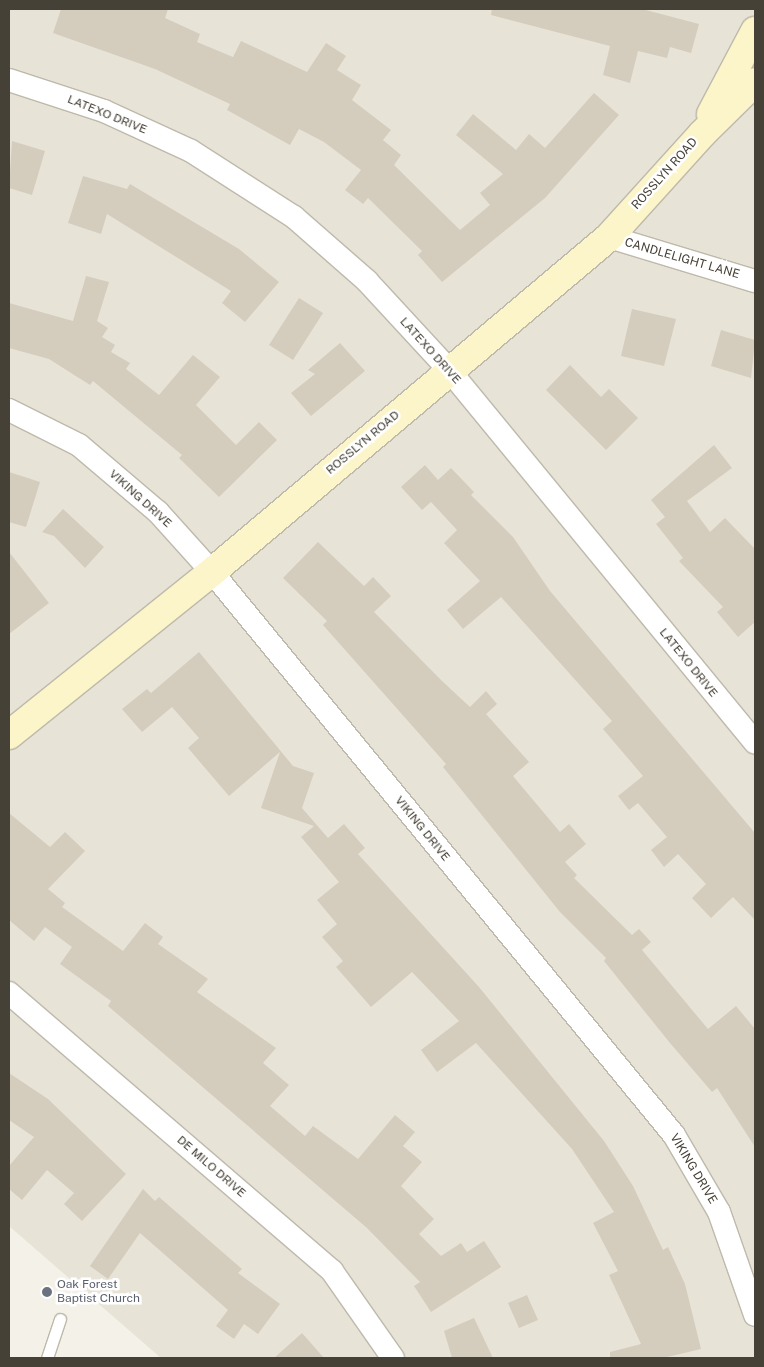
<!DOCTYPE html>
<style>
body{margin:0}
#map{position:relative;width:764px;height:1367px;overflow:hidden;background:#f3f1e8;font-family:"Public Sans",sans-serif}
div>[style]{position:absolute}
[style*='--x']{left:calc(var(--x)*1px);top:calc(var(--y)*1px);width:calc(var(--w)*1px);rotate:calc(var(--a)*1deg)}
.residential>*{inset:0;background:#e7e3d6}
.building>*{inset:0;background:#d4cdbe}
.roads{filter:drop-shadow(1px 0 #beb9ab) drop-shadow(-1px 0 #beb9ab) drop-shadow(0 1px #beb9ab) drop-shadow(0 -1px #beb9ab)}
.lane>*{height:11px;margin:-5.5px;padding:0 5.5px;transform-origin:5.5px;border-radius:5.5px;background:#fff}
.street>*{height:22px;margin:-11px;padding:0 11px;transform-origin:11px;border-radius:11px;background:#fff}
.secondary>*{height:28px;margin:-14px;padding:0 14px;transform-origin:14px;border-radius:14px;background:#fcf5c9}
.dots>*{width:14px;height:14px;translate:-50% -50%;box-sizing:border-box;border:2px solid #fff;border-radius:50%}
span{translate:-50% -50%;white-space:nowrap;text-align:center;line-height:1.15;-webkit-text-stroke:5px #fff;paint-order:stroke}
.street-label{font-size:12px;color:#464137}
.worship-label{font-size:12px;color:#5b616d}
.left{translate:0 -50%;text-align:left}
.frame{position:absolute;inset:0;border:10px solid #464137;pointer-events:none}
</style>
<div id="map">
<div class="residential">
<i style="clip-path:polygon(9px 9px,755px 9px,755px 1358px,161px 1358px,9px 1226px)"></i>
</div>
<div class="building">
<i style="clip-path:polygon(61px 9px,168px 9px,165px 18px,200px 34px,197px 42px,233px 57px,241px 41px,307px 72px,326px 43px,346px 56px,337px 70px,361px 85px,352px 100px,391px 130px,383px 140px,401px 155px,394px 165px,460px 230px,490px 205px,480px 193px,503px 174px,456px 135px,473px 114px,516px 150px,529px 134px,545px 148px,594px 93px,619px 115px,545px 198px,442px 282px,418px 255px,422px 251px,368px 198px,363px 204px,345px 190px,361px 170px,324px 142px,299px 129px,290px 145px,227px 110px,230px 104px,155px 69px,53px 33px)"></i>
<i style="clip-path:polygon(492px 9px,642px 9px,699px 24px,691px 53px,670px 47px,667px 58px,638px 51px,630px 83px,603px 75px,610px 46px,491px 15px)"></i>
<i style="clip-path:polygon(12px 141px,45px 151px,32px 195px,9px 188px)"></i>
<i style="clip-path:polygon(83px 176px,127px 189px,130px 184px,239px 249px,279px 282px,245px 322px,222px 303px,231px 291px,107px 214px,101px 234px,68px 223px)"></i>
<i style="clip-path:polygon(86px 276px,109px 282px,97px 321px,108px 328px,102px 337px,115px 345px,111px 352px,130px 363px,126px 369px,159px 395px,193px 355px,220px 377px,196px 405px,236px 445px,259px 422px,277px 440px,219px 497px,179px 458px,182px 455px,93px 381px,90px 385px,49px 359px,9px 348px,9px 303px,73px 321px)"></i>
<i style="clip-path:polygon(299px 298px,323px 313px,293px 360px,269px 345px)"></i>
<i style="clip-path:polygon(632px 309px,676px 319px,664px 366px,621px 356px)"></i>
<i style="clip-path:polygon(721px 330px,755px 340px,751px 378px,711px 366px)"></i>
<i style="clip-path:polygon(340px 343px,365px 371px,311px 416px,291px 393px,315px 374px,308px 370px)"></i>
<i style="clip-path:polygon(570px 365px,601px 397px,609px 389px,638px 418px,606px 450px,546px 390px)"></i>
<i style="clip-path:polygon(714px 445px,732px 468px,687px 501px,710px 532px,725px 518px,755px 549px,755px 622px,738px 637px,717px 612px,723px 607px,679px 561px,683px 558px,656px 524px,665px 517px,651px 500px)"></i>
<i style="clip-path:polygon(425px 465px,438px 480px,451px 468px,474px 492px,471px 495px,513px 537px,550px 591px,755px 833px,755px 920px,733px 897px,711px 918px,692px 898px,706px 884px,678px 854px,664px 867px,651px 850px,667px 837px,638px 803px,629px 810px,618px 796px,643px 776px,603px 729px,612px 721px,501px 597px,463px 629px,447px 610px,480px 581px,444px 543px,457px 530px,431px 502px,422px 510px,401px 487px)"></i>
<i style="clip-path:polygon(9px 472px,40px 482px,26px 527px,9px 522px)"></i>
<i style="clip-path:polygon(63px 509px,104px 547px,85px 568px,54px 536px,42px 532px)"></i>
<i style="clip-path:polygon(318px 542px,364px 586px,373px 577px,391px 596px,374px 612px,442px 681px,470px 707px,486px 691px,497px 704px,486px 714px,529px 762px,513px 776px,560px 832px,569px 824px,586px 844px,565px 862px,577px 875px,574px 878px,632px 935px,639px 929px,651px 942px,642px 950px,708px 1029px,736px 1006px,755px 1029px,755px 1147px,717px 1088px,712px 1092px,670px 1043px,604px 961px,606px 958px,560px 912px,443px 767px,446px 764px,323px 625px,327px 621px,283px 578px)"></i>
<i style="clip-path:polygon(9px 552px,49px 603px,9px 634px)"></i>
<i style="clip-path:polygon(199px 652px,293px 766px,314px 773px,302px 808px,328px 838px,344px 824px,365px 848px,358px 854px,479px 987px,604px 1141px,633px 1186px,663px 1250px,668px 1247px,685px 1284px,701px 1349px,663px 1358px,610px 1358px,610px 1352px,641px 1344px,609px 1275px,618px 1271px,593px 1223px,614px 1212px,572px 1149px,476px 1043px,437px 1072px,421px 1050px,459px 1021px,412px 972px,371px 1007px,336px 967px,343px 961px,322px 937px,337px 924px,317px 900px,339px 882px,301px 837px,314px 826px,261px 808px,280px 752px,229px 796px,188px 748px,199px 738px,172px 707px,142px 732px,122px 709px,147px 689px,151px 693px)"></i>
<i style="clip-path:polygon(9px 813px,50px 847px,65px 832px,85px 851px,48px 889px,65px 903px,62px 907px,123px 951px,145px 923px,163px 937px,158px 944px,208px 979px,197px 992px,276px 1048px,263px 1063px,289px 1085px,270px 1106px,305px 1136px,313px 1126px,358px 1159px,395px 1115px,415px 1132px,403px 1146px,422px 1162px,401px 1186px,434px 1219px,419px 1234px,441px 1256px,461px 1243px,467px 1252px,484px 1241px,501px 1267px,431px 1312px,414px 1286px,420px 1282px,367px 1228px,108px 1006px,111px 1001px,60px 964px,72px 947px,45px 927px,34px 941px,9px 920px)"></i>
<i style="clip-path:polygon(9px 1073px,48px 1099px,126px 1174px,82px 1221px,64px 1204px,74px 1193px,47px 1170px,22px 1200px,9px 1189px,9px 1166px,34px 1137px,9px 1120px)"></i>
<i style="clip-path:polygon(143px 1189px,155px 1201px,159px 1197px,242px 1269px,238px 1273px,280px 1304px,258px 1334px,244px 1324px,234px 1339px,216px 1326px,228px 1310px,140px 1233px,108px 1279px,90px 1266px)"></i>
<i style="clip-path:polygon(527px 1295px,538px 1320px,519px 1328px,508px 1303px)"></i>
<i style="clip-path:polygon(474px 1318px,493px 1358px,452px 1358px,444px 1331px)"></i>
<i style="clip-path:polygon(302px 1333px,324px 1358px,274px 1358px)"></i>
</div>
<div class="roads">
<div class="lane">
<i style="--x:47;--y:1358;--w:41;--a:-71.6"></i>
</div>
<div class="street">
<i style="--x:9;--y:80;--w:100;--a:18.1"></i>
<i style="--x:104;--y:111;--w:96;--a:24.7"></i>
<i style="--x:191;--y:151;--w:122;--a:32.7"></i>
<i style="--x:294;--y:217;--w:97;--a:41.2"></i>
<i style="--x:367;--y:281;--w:121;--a:47.3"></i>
<i style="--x:449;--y:370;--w:482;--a:50.6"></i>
<i style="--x:609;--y:237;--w:152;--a:16.8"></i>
<i style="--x:9;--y:410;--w:78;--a:26.6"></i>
<i style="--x:79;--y:445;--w:104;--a:40.3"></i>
<i style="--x:158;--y:512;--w:81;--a:48"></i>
<i style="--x:212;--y:572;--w:728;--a:50.63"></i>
<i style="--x:674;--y:1135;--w:89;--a:59.7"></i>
<i style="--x:719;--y:1212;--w:109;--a:70.7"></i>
<i style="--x:9;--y:993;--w:426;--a:40.7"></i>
<i style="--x:332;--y:1271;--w:106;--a:55"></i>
</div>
<div class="secondary">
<i style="--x:711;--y:114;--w:94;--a:-62.1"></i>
<i style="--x:9;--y:735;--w:260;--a:-38.8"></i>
<i style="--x:212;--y:572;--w:519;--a:-40.16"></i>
<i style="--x:609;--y:237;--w:139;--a:-47.9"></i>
<i style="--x:702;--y:134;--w:74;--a:-44.5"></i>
</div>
</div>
<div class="dots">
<i style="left:47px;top:1292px;background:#6b7280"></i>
</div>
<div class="street-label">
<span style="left:107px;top:115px;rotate:22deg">LATEXO DRIVE</span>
<span style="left:665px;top:174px;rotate:-48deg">ROSSLYN ROAD</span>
<span style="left:682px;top:259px;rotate:16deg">CANDLELIGHT LANE</span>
<span style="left:430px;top:351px;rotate:48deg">LATEXO DRIVE</span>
<span style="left:363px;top:443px;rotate:-40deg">ROSSLYN ROAD</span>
<span style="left:140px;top:499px;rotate:42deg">VIKING DRIVE</span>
<span style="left:688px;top:663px;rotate:51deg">LATEXO DRIVE</span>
<span style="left:422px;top:829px;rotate:51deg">VIKING DRIVE</span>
<span style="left:211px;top:1167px;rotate:41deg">DE MILO DRIVE</span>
<span style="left:693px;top:1169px;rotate:59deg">VIKING DRIVE</span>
</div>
<div class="worship-label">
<span class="left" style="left:57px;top:1292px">Oak Forest<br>Baptist Church</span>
</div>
<div class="frame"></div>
</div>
